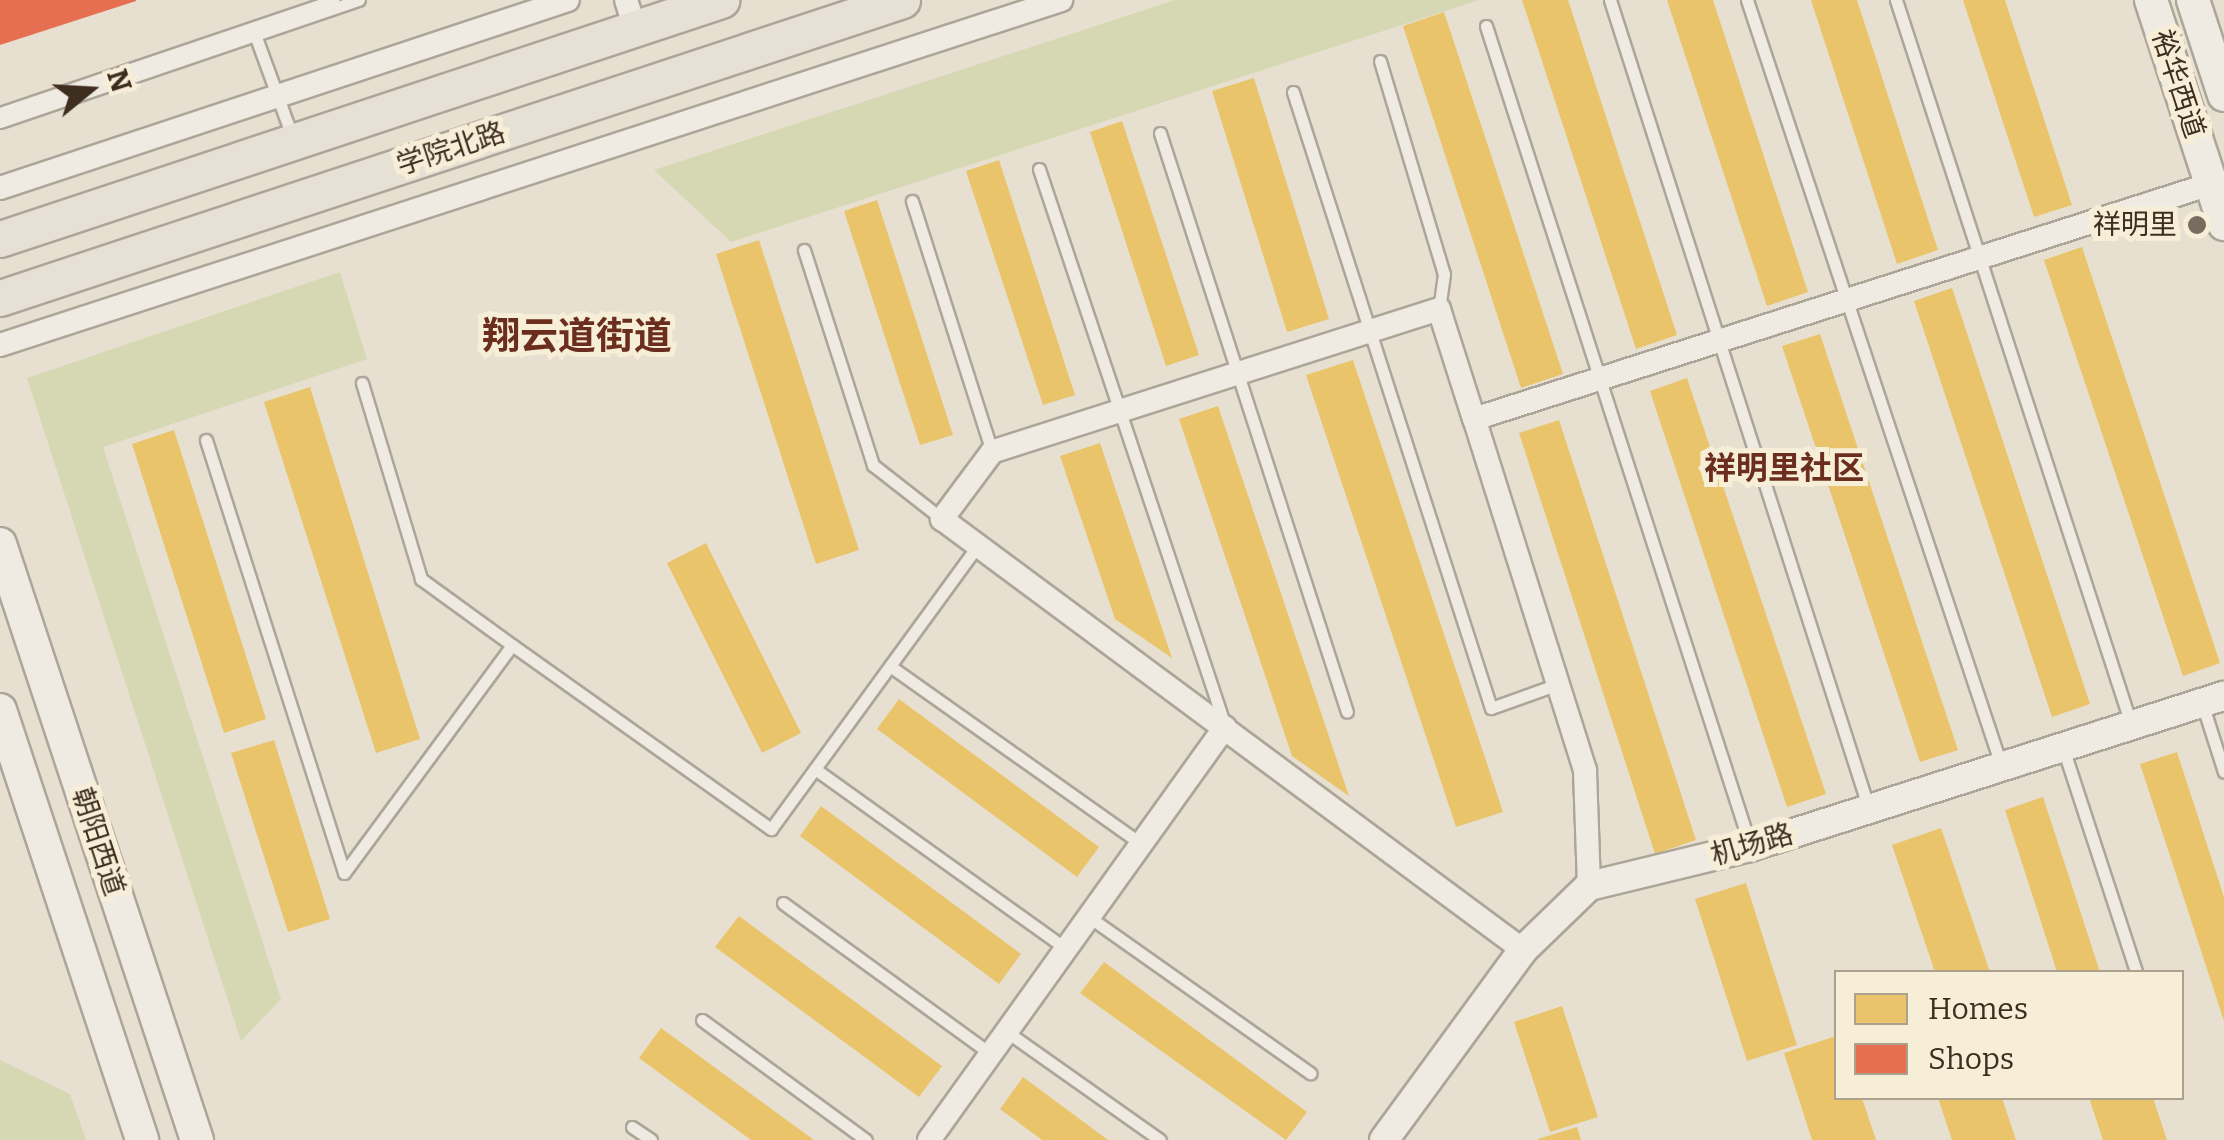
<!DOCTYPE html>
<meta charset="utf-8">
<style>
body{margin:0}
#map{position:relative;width:2224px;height:1140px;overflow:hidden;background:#e7e0d1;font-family:Bitter,"Noto Sans SC",serif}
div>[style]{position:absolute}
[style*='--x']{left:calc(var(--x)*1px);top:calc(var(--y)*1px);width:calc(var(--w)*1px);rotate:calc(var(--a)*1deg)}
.green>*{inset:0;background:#d6d7b3}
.homes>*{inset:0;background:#e9c46a}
.shops>*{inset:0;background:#e76f51}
.roads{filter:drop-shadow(2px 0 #ada599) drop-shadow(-2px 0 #ada599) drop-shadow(0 2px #ada599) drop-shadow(0 -2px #ada599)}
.service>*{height:11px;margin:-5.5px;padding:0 5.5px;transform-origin:5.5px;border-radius:5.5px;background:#efebe3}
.minor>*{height:22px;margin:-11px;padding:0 11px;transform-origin:11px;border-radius:11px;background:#efebe3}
.tertiary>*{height:28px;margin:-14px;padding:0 14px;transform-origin:14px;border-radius:14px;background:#efebe3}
.secondary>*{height:32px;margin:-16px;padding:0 16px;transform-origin:16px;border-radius:16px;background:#efebe3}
.primary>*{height:35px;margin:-17.5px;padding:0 17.5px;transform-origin:17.5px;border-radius:17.5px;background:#e6e1d4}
.dots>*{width:28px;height:28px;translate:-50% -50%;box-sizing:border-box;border:5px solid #f7eed8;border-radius:50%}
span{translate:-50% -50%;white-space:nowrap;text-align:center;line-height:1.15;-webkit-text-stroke:10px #f7eed8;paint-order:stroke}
.street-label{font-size:28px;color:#3d2e20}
.poi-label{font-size:28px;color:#3d2e20}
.right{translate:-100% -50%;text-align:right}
.quarter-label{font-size:32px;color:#6b2e1e;font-weight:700}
.district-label{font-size:38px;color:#6b2e1e;font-weight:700}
.legend{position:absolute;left:1834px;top:970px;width:350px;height:130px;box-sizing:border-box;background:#f7eed8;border:2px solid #ada18e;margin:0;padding:12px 18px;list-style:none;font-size:30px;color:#3d2e20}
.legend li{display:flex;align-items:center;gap:20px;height:50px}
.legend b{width:50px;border:2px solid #ada18e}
.north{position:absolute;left:40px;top:40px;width:100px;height:100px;-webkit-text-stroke:8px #f7eed8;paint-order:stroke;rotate:72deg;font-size:28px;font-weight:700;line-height:40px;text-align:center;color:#3d2e20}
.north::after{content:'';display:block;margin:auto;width:35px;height:45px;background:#3d2e20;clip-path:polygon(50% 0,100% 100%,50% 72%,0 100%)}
</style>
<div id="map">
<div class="green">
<i style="clip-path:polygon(1175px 0,1479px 0,731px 242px,654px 170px)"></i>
<i style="clip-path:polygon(340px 272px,367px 359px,103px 447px,281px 999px,241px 1041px,27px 378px)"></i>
<i style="clip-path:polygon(0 1060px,70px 1094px,86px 1140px,0 1140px)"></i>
</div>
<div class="homes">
<i style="clip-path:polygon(1522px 0,1568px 0,1677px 335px,1636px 349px)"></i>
<i style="clip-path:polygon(1667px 0,1713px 0,1808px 292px,1767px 306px)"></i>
<i style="clip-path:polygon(1811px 0,1857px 0,1938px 250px,1897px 264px)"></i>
<i style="clip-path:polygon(1963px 0,2005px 0,2072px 205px,2034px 217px)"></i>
<i style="clip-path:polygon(1444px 12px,1563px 374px,1521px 388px,1403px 26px)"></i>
<i style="clip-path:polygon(1254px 78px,1329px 319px,1287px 332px,1212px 91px)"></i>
<i style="clip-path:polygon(1122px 121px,1199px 355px,1166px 366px,1090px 132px)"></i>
<i style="clip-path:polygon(999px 160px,1075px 395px,1043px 405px,966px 171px)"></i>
<i style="clip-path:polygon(877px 200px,953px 435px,920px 445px,844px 211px)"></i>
<i style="clip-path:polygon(759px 240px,859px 550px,816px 564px,716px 254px)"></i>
<i style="clip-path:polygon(2082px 247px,2220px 663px,2183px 676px,2044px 260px)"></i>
<i style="clip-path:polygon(1952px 288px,2090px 704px,2052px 717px,1914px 301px)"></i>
<i style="clip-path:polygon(1820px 334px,1958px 750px,1920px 762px,1782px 346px)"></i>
<i style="clip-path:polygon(1353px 360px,1503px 812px,1456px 827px,1306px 375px)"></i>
<i style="clip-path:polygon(1687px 378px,1826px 794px,1787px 807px,1650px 391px)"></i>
<i style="clip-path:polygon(310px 387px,420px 739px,376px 753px,264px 402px)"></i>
<i style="clip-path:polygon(1218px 406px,1349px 796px,1292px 756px,1179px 419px)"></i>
<i style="clip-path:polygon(1559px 420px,1696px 840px,1655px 854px,1519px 433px)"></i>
<i style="clip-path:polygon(174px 430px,266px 719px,224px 733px,132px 444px)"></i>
<i style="clip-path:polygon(1100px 443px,1172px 658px,1115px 619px,1060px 456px)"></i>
<i style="clip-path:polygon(706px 543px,801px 733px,762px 753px,667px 563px)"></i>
<i style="clip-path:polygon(899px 699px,1099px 847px,1077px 877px,877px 729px)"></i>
<i style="clip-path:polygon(274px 740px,330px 919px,288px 932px,231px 753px)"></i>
<i style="clip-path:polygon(2177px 752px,2224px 897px,2224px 1021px,2140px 764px)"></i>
<i style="clip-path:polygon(2043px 797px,2100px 972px,2057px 972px,2005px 810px)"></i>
<i style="clip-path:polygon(821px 806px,1021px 954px,999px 984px,800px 836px)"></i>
<i style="clip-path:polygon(1941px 828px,1990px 972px,1935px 972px,1892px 845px)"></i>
<i style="clip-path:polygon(1746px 883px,1797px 1045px,1747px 1061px,1695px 899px)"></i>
<i style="clip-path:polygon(739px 916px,942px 1066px,919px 1097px,715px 947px)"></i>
<i style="clip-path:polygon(1104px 962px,1307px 1112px,1286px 1140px,1080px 993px)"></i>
<i style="clip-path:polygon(1562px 1006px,1598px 1117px,1550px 1132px,1514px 1022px)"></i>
<i style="clip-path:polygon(661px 1028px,814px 1140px,751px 1140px,639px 1058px)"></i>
<i style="clip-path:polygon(1836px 1036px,1836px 1098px,1862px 1098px,1876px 1140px,1812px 1140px,1784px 1053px)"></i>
<i style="clip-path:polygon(1023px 1077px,1108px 1140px,1042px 1140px,1000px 1109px)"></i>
<i style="clip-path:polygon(1938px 1098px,2002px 1098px,2016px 1140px,1952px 1140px)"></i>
<i style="clip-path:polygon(2089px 1098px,2153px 1098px,2167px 1140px,2103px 1140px)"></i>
<i style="clip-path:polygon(1577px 1127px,1581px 1140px,1538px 1140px,1538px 1139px)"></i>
</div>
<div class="shops">
<i style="clip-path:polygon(0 0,136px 0,136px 1px,0 45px)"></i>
</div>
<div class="roads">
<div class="service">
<i style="--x:1610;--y:0;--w:849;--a:72.25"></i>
<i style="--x:1747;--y:0;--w:806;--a:71.63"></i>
<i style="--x:1896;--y:0;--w:761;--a:72.02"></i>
<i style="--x:1486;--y:26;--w:860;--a:72.13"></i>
<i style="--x:254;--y:32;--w:111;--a:69.9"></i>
<i style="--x:1380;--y:61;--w:222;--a:73.3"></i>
<i style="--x:1444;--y:274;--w:35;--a:98"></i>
<i style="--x:1293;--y:92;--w:647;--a:72.18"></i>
<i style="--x:1491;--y:708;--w:71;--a:-19.7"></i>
<i style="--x:0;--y:113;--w:352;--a:-18.7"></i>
<i style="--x:0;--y:122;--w:379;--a:-18.8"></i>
<i style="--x:1160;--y:133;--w:608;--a:72.1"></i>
<i style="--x:1039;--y:169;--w:584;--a:71.53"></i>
<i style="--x:912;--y:201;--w:263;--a:72.3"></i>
<i style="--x:804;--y:250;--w:226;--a:72.2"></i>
<i style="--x:873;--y:465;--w:88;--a:38"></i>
<i style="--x:362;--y:383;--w:205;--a:73.2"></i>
<i style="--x:421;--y:579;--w:112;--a:36"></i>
<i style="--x:206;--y:440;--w:454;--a:72.3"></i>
<i style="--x:344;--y:873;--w:283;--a:-53.6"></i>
<i style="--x:512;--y:645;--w:318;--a:35.4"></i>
<i style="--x:771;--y:829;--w:353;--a:-53.9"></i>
<i style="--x:890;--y:666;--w:308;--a:35.3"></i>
<i style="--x:2202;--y:703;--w:72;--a:72.3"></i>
<i style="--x:2063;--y:748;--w:236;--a:71.9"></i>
<i style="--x:815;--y:769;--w:309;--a:35.6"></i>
<i style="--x:783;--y:903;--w:257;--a:36"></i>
<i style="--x:1089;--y:917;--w:271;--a:35.2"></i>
<i style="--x:702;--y:1020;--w:203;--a:36.2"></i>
<i style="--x:1007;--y:1032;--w:187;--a:35.2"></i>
<i style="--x:632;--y:1127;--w:23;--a:34"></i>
</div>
<div class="minor">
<i style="--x:626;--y:0;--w:29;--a:72"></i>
<i style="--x:0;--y:188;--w:598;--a:-18.31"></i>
<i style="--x:0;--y:345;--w:1116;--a:-18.01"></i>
<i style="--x:1474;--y:419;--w:115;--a:-107.7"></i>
<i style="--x:1439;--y:309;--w:469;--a:162.3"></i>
<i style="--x:992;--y:452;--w:84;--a:126.7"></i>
<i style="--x:942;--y:519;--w:723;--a:36.57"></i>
<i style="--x:1589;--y:886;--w:116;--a:-92"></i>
<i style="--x:1585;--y:770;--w:368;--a:-107.5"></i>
<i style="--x:1474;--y:419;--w:774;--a:-17.69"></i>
<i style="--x:929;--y:1140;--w:508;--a:-54.37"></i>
</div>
<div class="tertiary">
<i style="--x:1384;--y:1140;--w:235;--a:-53.8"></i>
<i style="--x:1523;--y:950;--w:92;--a:-44.1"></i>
<i style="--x:1589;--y:886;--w:166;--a:-13.6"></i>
<i style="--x:1750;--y:847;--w:497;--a:-17.7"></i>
</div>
<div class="secondary">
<i style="--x:2151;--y:0;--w:236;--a:71.9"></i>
<i style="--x:2193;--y:0;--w:100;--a:71.9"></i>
<i style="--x:0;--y:544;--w:628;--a:71.71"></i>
<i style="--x:0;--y:710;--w:453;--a:71.7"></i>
</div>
<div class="primary">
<i style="--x:0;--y:239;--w:760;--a:-18.34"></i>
<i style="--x:0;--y:298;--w:950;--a:-18.28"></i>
</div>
</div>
<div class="dots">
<i style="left:2197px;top:225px;background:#786c5e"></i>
</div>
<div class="street-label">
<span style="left:2178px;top:84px;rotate:72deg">裕华西道</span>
<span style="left:451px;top:149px;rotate:-18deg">学院北路</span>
<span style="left:98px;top:842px;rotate:72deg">朝阳西道</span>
<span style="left:1752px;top:845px;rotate:-16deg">机场路</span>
</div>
<div class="poi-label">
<span class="right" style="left:2177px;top:225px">祥明里</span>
</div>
<div class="quarter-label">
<span style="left:1784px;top:468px">祥明里社区</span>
</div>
<div class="district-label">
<span style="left:577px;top:337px">翔云道街道</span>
</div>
<ul class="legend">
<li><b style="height:28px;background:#e9c46a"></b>Homes</li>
<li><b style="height:28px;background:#e76f51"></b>Shops</li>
</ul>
<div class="north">N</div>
</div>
